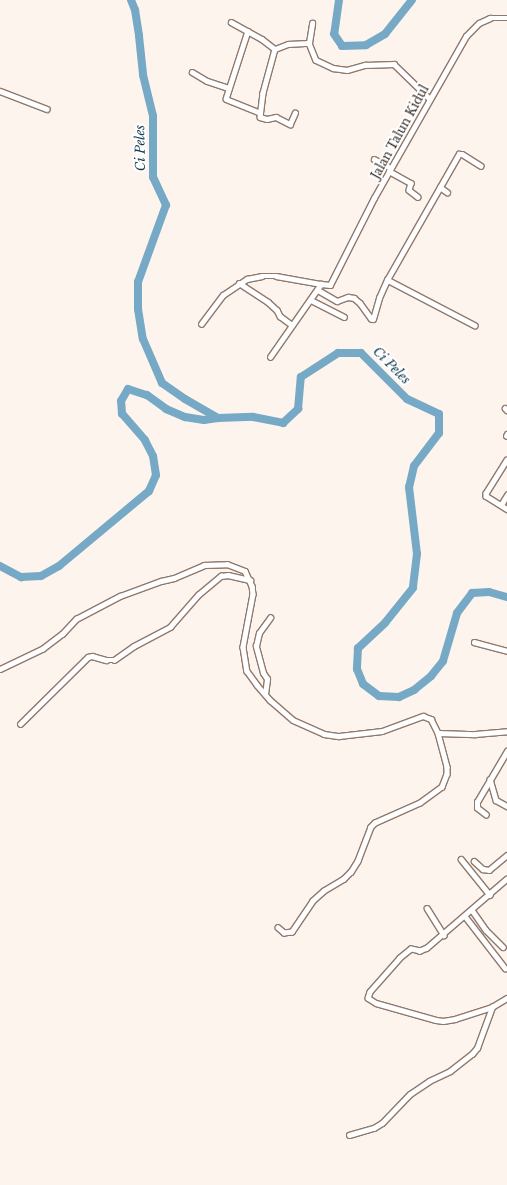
<!DOCTYPE html>
<style>
body{margin:0}
#map{position:relative;width:507px;height:1185px;overflow:hidden;background:#fef4ee;font-family:"Libre Baskerville",serif}
div>[style]{position:absolute}
[style*='--x']{left:calc(var(--x)*1px);top:calc(var(--y)*1px);width:calc(var(--w)*1px);rotate:calc(var(--a)*1deg)}
.river>*{height:8px;margin:-4px;padding:0 4px;transform-origin:4px;border-radius:4px;background:#76a9c6}
.roads{filter:drop-shadow(1px 0 #8f796c) drop-shadow(-1px 0 #8f796c) drop-shadow(0 1px #8f796c) drop-shadow(0 -1px #8f796c)}
.minor>*{height:4.5px;margin:-2.25px;padding:0 2.25px;transform-origin:2.25px;border-radius:2.25px;background:#fff}
span{translate:-50% -50%;white-space:nowrap;text-align:center;line-height:1.15;-webkit-text-stroke:4px #fff;paint-order:stroke}
.street-label{font-size:12px;color:#332924}
.water-label{font-size:13px;color:#103b51;font-style:italic}
</style>
<div id="map">
<div class="river">
<i style="--x:131;--y:0;--w:11;--a:68"></i>
<i style="--x:135;--y:10;--w:26;--a:81"></i>
<i style="--x:139;--y:36;--w:39;--a:84"></i>
<i style="--x:143;--y:75;--w:42;--a:76.3"></i>
<i style="--x:153;--y:116;--w:61;--a:90"></i>
<i style="--x:153;--y:177;--w:31;--a:65"></i>
<i style="--x:166;--y:205;--w:82;--a:110"></i>
<i style="--x:138;--y:282;--w:27;--a:90"></i>
<i style="--x:138;--y:309;--w:30;--a:81"></i>
<i style="--x:143;--y:339;--w:48;--a:66.6"></i>
<i style="--x:162;--y:383;--w:28;--a:35"></i>
<i style="--x:185;--y:399;--w:38;--a:30"></i>
<i style="--x:218;--y:418;--w:35;--a:-2"></i>
<i style="--x:253;--y:417;--w:31;--a:11"></i>
<i style="--x:283;--y:423;--w:21;--a:-43"></i>
<i style="--x:298;--y:409;--w:32;--a:-85"></i>
<i style="--x:301;--y:377;--w:44;--a:-33"></i>
<i style="--x:338;--y:353;--w:23;--a:0"></i>
<i style="--x:361;--y:353;--w:65;--a:45"></i>
<i style="--x:407;--y:399;--w:35;--a:25"></i>
<i style="--x:439;--y:414;--w:19;--a:90"></i>
<i style="--x:439;--y:433;--w:41;--a:127.1"></i>
<i style="--x:414;--y:466;--w:22;--a:103"></i>
<i style="--x:409;--y:487;--w:67;--a:83.2"></i>
<i style="--x:417;--y:554;--w:34;--a:97"></i>
<i style="--x:413;--y:588;--w:45;--a:128.7"></i>
<i style="--x:385;--y:623;--w:37;--a:137"></i>
<i style="--x:358;--y:648;--w:21;--a:93"></i>
<i style="--x:357;--y:669;--w:16;--a:68"></i>
<i style="--x:363;--y:684;--w:20;--a:37"></i>
<i style="--x:379;--y:696;--w:20;--a:3"></i>
<i style="--x:399;--y:697;--w:17;--a:-25"></i>
<i style="--x:414;--y:690;--w:22;--a:-39"></i>
<i style="--x:431;--y:676;--w:19;--a:-51"></i>
<i style="--x:443;--y:661;--w:50;--a:-73.7"></i>
<i style="--x:457;--y:613;--w:25;--a:-53"></i>
<i style="--x:472;--y:593;--w:17;--a:-3"></i>
<i style="--x:489;--y:592;--w:19;--a:16"></i>
<i style="--x:339;--y:0;--w:34;--a:98"></i>
<i style="--x:334;--y:34;--w:14;--a:56"></i>
<i style="--x:342;--y:46;--w:24;--a:-2"></i>
<i style="--x:366;--y:45;--w:22;--a:-30"></i>
<i style="--x:385;--y:34;--w:43;--a:-51.5"></i>
<i style="--x:0;--y:566;--w:24;--a:28"></i>
<i style="--x:21;--y:577;--w:20;--a:-3"></i>
<i style="--x:41;--y:576;--w:21;--a:-29"></i>
<i style="--x:59;--y:566;--w:117;--a:-39.8"></i>
<i style="--x:149;--y:491;--w:17;--a:-66"></i>
<i style="--x:156;--y:475;--w:19;--a:-99"></i>
<i style="--x:153;--y:456;--w:18;--a:-117"></i>
<i style="--x:145;--y:440;--w:35;--a:-131"></i>
<i style="--x:122;--y:414;--w:13;--a:-94"></i>
<i style="--x:121;--y:401;--w:14;--a:-60"></i>
<i style="--x:128;--y:389;--w:20;--a:18"></i>
<i style="--x:147;--y:395;--w:24;--a:36"></i>
<i style="--x:166;--y:409;--w:21;--a:23"></i>
<i style="--x:185;--y:417;--w:19;--a:9"></i>
<i style="--x:204;--y:420;--w:14;--a:-8"></i>
</div>
<div class="roads">
<div class="minor">
<i style="--x:231;--y:22;--w:35;--a:29"></i>
<i style="--x:262;--y:39;--w:16;--a:38"></i>
<i style="--x:275;--y:49;--w:14;--a:-21"></i>
<i style="--x:288;--y:44;--w:21;--a:-3"></i>
<i style="--x:309;--y:43;--w:18;--a:68"></i>
<i style="--x:316;--y:60;--w:19;--a:25"></i>
<i style="--x:333;--y:68;--w:14;--a:8"></i>
<i style="--x:347;--y:70;--w:19;--a:-16"></i>
<i style="--x:365;--y:65;--w:29;--a:-2"></i>
<i style="--x:394;--y:64;--w:50;--a:44.2"></i>
<i style="--x:248;--y:31;--w:71;--a:107.9"></i>
<i style="--x:226;--y:99;--w:35;--a:22"></i>
<i style="--x:309;--y:43;--w:20;--a:-81"></i>
<i style="--x:275;--y:49;--w:46;--a:105.3"></i>
<i style="--x:263;--y:93;--w:24;--a:97"></i>
<i style="--x:260;--y:117;--w:7;--a:16"></i>
<i style="--x:267;--y:119;--w:9;--a:-13"></i>
<i style="--x:276;--y:117;--w:16;--a:27"></i>
<i style="--x:290;--y:124;--w:12;--a:-66"></i>
<i style="--x:192;--y:72;--w:17;--a:31"></i>
<i style="--x:207;--y:81;--w:23;--a:18"></i>
<i style="--x:0;--y:91;--w:50;--a:21"></i>
<i style="--x:374;--y:159;--w:19;--a:28"></i>
<i style="--x:389;--y:171;--w:25;--a:29"></i>
<i style="--x:411;--y:183;--w:7;--a:106"></i>
<i style="--x:409;--y:190;--w:11;--a:38"></i>
<i style="--x:440;--y:187;--w:9;--a:36"></i>
<i style="--x:239;--y:283;--w:35;--a:33"></i>
<i style="--x:268;--y:302;--w:12;--a:42"></i>
<i style="--x:277;--y:310;--w:7;--a:63"></i>
<i style="--x:280;--y:316;--w:15;--a:37"></i>
<i style="--x:318;--y:290;--w:22;--a:30"></i>
<i style="--x:337;--y:301;--w:12;--a:-20"></i>
<i style="--x:348;--y:297;--w:6;--a:9"></i>
<i style="--x:354;--y:298;--w:8;--a:40"></i>
<i style="--x:360;--y:303;--w:19;--a:54"></i>
<i style="--x:371;--y:318;--w:2;--a:27"></i>
<i style="--x:373;--y:319;--w:22;--a:-74"></i>
<i style="--x:379;--y:298;--w:20;--a:-66"></i>
<i style="--x:311;--y:300;--w:37;--a:27"></i>
<i style="--x:201;--y:324;--w:36;--a:-53"></i>
<i style="--x:223;--y:295;--w:29;--a:-34"></i>
<i style="--x:247;--y:279;--w:15;--a:-11"></i>
<i style="--x:262;--y:276;--w:14;--a:0"></i>
<i style="--x:276;--y:276;--w:46;--a:10.1"></i>
<i style="--x:475;--y:326;--w:99;--a:-152.4"></i>
<i style="--x:387;--y:280;--w:145;--a:-60.3"></i>
<i style="--x:459;--y:154;--w:3;--a:0"></i>
<i style="--x:462;--y:154;--w:22;--a:32"></i>
<i style="--x:270;--y:357;--w:89;--a:-55.1"></i>
<i style="--x:321;--y:284;--w:9;--a:6"></i>
<i style="--x:330;--y:285;--w:97;--a:-63.2"></i>
<i style="--x:374;--y:198;--w:186;--a:-60.4"></i>
<i style="--x:466;--y:36;--w:18;--a:-45"></i>
<i style="--x:479;--y:23;--w:12;--a:-24"></i>
<i style="--x:490;--y:18;--w:17;--a:0"></i>
<i style="--x:505;--y:408;--w:3;--a:45"></i>
<i style="--x:506;--y:436;--w:2;--a:-63"></i>
<i style="--x:507;--y:460;--w:39;--a:122"></i>
<i style="--x:486;--y:493;--w:3;--a:90"></i>
<i style="--x:486;--y:496;--w:25;--a:32"></i>
<i style="--x:501;--y:505;--w:12;--a:-59"></i>
<i style="--x:474;--y:642;--w:34;--a:15"></i>
<i style="--x:0;--y:669;--w:47;--a:-25.5"></i>
<i style="--x:42;--y:649;--w:25;--a:-37"></i>
<i style="--x:62;--y:634;--w:21;--a:-47"></i>
<i style="--x:76;--y:619;--w:50;--a:-27.6"></i>
<i style="--x:120;--y:596;--w:44;--a:-20.1"></i>
<i style="--x:161;--y:581;--w:13;--a:-13"></i>
<i style="--x:174;--y:578;--w:33;--a:-23"></i>
<i style="--x:204;--y:565;--w:23;--a:-2"></i>
<i style="--x:227;--y:564;--w:19;--a:21"></i>
<i style="--x:245;--y:571;--w:17;--a:65"></i>
<i style="--x:252;--y:586;--w:8;--a:83"></i>
<i style="--x:253;--y:594;--w:54;--a:100.7"></i>
<i style="--x:243;--y:647;--w:24;--a:81"></i>
<i style="--x:247;--y:671;--w:17;--a:54"></i>
<i style="--x:257;--y:685;--w:20;--a:49"></i>
<i style="--x:270;--y:700;--w:30;--a:41"></i>
<i style="--x:293;--y:720;--w:34;--a:24"></i>
<i style="--x:324;--y:734;--w:15;--a:8"></i>
<i style="--x:339;--y:736;--w:43;--a:-6.6"></i>
<i style="--x:382;--y:731;--w:44;--a:-20.1"></i>
<i style="--x:423;--y:716;--w:9;--a:21"></i>
<i style="--x:431;--y:719;--w:16;--a:63"></i>
<i style="--x:438;--y:733;--w:35;--a:75"></i>
<i style="--x:447;--y:767;--w:7;--a:90"></i>
<i style="--x:447;--y:774;--w:14;--a:111"></i>
<i style="--x:442;--y:787;--w:27;--a:144"></i>
<i style="--x:420;--y:803;--w:49;--a:156"></i>
<i style="--x:375;--y:823;--w:6;--a:135"></i>
<i style="--x:371;--y:827;--w:36;--a:111"></i>
<i style="--x:358;--y:861;--w:13;--a:122"></i>
<i style="--x:351;--y:872;--w:10;--a:135"></i>
<i style="--x:344;--y:879;--w:23;--a:149"></i>
<i style="--x:324;--y:891;--w:15;--a:138"></i>
<i style="--x:313;--y:901;--w:37;--a:124"></i>
<i style="--x:292;--y:932;--w:8;--a:173"></i>
<i style="--x:284;--y:933;--w:8;--a:-140"></i>
<i style="--x:265;--y:694;--w:15;--a:-82"></i>
<i style="--x:267;--y:679;--w:7;--a:-124"></i>
<i style="--x:263;--y:673;--w:28;--a:-105"></i>
<i style="--x:256;--y:646;--w:13;--a:-77"></i>
<i style="--x:259;--y:633;--w:19;--a:-54"></i>
<i style="--x:20;--y:724;--w:95;--a:-44.6"></i>
<i style="--x:88;--y:657;--w:4;--a:-14"></i>
<i style="--x:92;--y:656;--w:15;--a:16"></i>
<i style="--x:106;--y:660;--w:8;--a:0"></i>
<i style="--x:114;--y:660;--w:24;--a:-35"></i>
<i style="--x:134;--y:646;--w:41;--a:-27.8"></i>
<i style="--x:170;--y:627;--w:43;--a:-48.8"></i>
<i style="--x:198;--y:595;--w:30;--a:-40"></i>
<i style="--x:221;--y:576;--w:7;--a:-8"></i>
<i style="--x:228;--y:575;--w:23;--a:13"></i>
<i style="--x:438;--y:733;--w:37;--a:2"></i>
<i style="--x:475;--y:734;--w:32;--a:-5"></i>
<i style="--x:490;--y:779;--w:22;--a:74"></i>
<i style="--x:496;--y:800;--w:13;--a:29"></i>
<i style="--x:486;--y:815;--w:11;--a:-142"></i>
<i style="--x:477;--y:808;--w:6;--a:-90"></i>
<i style="--x:477;--y:802;--w:59;--a:-59.5"></i>
<i style="--x:461;--y:859;--w:46;--a:51.1"></i>
<i style="--x:474;--y:861;--w:12;--a:42"></i>
<i style="--x:483;--y:869;--w:6;--a:9"></i>
<i style="--x:489;--y:870;--w:23;--a:-40"></i>
<i style="--x:507;--y:879;--w:106;--a:139.2"></i>
<i style="--x:427;--y:948;--w:8;--a:157"></i>
<i style="--x:420;--y:951;--w:9;--a:-167"></i>
<i style="--x:411;--y:949;--w:14;--a:141"></i>
<i style="--x:400;--y:958;--w:45;--a:131.4"></i>
<i style="--x:370;--y:992;--w:6;--a:108"></i>
<i style="--x:368;--y:998;--w:9;--a:32"></i>
<i style="--x:376;--y:1003;--w:62;--a:15.8"></i>
<i style="--x:436;--y:1020;--w:7;--a:8"></i>
<i style="--x:443;--y:1021;--w:12;--a:-9"></i>
<i style="--x:455;--y:1019;--w:39;--a:-18"></i>
<i style="--x:492;--y:1007;--w:17;--a:-31"></i>
<i style="--x:427;--y:908;--w:32;--a:58"></i>
<i style="--x:472;--y:910;--w:24;--a:55"></i>
<i style="--x:486;--y:930;--w:24;--a:45"></i>
<i style="--x:465;--y:916;--w:66;--a:52.4"></i>
<i style="--x:349;--y:1135;--w:26;--a:-16"></i>
<i style="--x:374;--y:1128;--w:9;--a:-32"></i>
<i style="--x:382;--y:1123;--w:40;--a:-46"></i>
<i style="--x:410;--y:1094;--w:23;--a:-34"></i>
<i style="--x:429;--y:1081;--w:23;--a:-25"></i>
<i style="--x:450;--y:1071;--w:28;--a:-38"></i>
<i style="--x:472;--y:1054;--w:8;--a:-50"></i>
<i style="--x:477;--y:1048;--w:44;--a:-69.9"></i>
</div>
</div>
<div class="street-label">
<span style="left:400px;top:132px;rotate:-61deg">Jalan Talun Kidul</span>
</div>
<div class="water-label">
<span style="left:141px;top:148px;rotate:-91deg">Ci Peles</span>
<span style="left:391px;top:366px;rotate:45deg">Ci Peles</span>
</div>
</div>
